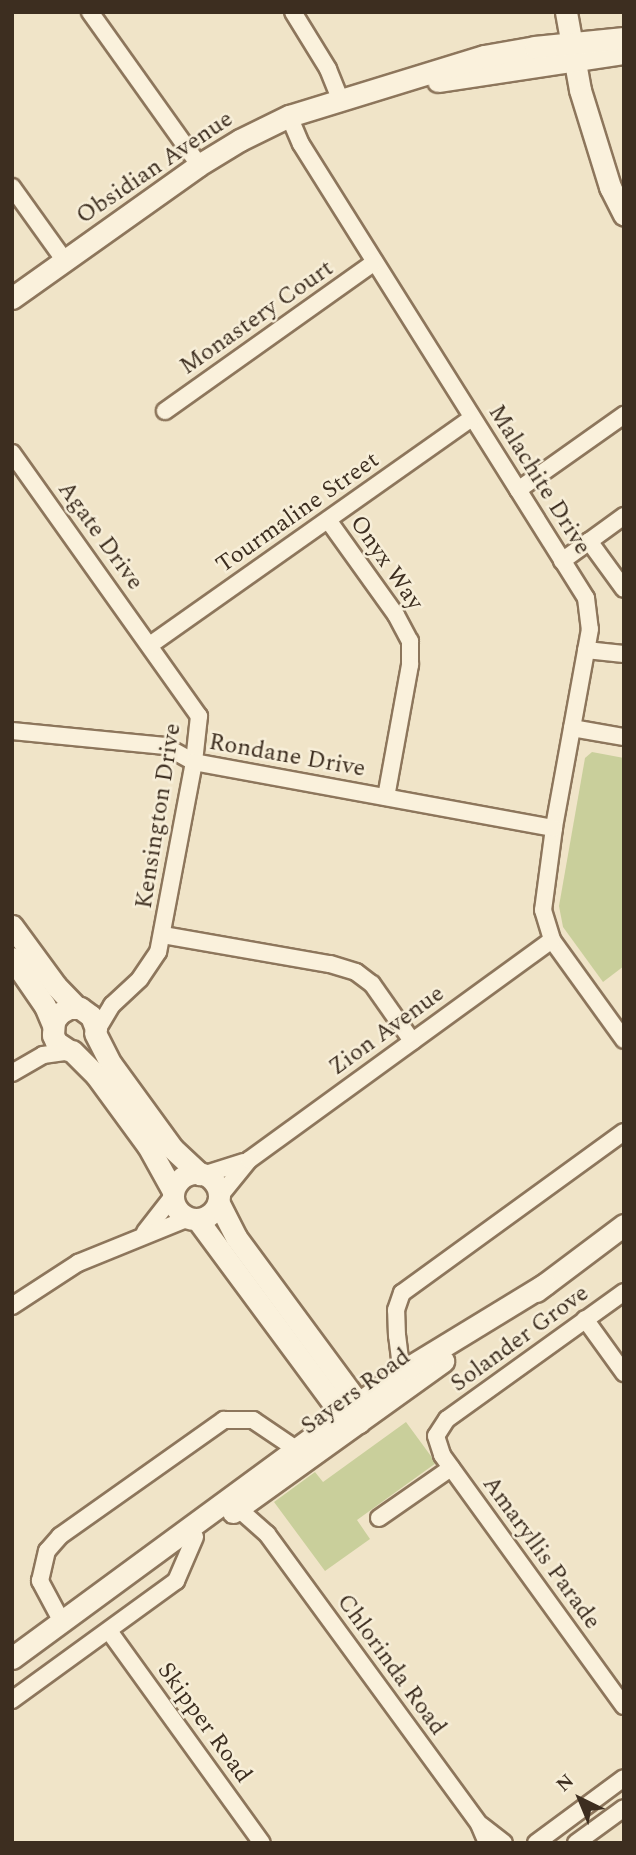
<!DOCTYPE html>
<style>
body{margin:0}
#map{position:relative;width:636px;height:1855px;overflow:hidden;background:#f0e4c8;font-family:Spectral,serif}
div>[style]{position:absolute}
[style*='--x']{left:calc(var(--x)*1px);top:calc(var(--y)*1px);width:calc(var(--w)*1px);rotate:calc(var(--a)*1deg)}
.green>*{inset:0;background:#c9cf9b}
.roads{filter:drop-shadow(2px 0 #8d765c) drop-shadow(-2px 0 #8d765c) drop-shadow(0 2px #8d765c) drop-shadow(0 -2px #8d765c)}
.street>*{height:16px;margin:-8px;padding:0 8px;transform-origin:8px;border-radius:8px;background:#faf1dc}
.secondary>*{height:21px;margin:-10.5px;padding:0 10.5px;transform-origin:10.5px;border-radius:10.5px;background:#faf1dc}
.secondary>.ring{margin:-10.5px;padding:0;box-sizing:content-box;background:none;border:21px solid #faf1dc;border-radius:50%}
span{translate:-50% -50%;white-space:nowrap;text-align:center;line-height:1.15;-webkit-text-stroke:5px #f7eed8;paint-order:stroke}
.street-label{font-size:24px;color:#3d2e20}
.frame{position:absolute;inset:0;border:14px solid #3d2e20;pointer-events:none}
.north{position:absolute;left:545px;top:1764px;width:70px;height:70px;-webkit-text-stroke:5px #f7eed8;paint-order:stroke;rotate:317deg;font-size:19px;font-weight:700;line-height:28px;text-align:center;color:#3d2e20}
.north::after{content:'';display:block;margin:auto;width:24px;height:32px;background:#3d2e20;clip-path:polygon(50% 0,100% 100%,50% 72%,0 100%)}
</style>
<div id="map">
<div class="green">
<i style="clip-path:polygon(592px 752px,624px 758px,624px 966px,603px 982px,563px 927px,559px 906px,585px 758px)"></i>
<i style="clip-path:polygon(406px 1422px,436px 1463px,357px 1520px,370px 1539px,325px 1571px,274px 1502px,315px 1472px,323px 1482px)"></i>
</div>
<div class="roads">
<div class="street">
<i style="--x:90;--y:12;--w:188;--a:54.5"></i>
<i style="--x:293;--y:12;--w:67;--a:58.4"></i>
<i style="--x:328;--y:69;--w:31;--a:68"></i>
<i style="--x:289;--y:116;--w:30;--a:67"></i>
<i style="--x:301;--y:144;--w:536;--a:57.88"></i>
<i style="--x:586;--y:598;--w:31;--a:83"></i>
<i style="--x:590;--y:629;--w:202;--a:100.3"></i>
<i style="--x:554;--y:828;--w:83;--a:97.6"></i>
<i style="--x:543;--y:910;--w:31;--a:73"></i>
<i style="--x:552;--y:940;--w:123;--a:54.2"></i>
<i style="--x:12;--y:187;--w:91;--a:54.4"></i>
<i style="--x:165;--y:411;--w:257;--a:-35.4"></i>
<i style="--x:12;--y:453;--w:323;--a:54.6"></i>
<i style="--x:199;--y:716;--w:46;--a:96.2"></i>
<i style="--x:194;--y:762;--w:193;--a:100.7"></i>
<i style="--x:158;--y:952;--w:32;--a:124"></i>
<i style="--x:140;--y:979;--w:38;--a:137"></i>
<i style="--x:112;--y:1005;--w:33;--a:121"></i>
<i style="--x:518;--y:490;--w:130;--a:-35.3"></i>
<i style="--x:328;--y:520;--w:117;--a:54.4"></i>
<i style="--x:396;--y:615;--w:30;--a:62"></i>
<i style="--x:410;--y:641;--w:24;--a:90"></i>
<i style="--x:410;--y:665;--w:134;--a:100.3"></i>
<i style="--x:589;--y:541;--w:59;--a:53.9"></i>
<i style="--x:562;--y:561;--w:77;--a:-36"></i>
<i style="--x:150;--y:645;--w:394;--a:-35.2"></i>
<i style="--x:586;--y:650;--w:38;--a:6"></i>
<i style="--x:572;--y:728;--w:53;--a:9.8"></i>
<i style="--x:12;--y:731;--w:154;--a:5.6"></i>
<i style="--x:165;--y:746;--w:33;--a:29"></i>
<i style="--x:194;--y:762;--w:366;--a:10.4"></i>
<i style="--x:163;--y:935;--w:169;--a:9.9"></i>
<i style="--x:330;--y:964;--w:27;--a:17"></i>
<i style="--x:356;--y:972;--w:20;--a:37"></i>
<i style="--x:372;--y:984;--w:70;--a:54.9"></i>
<i style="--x:12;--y:1073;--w:36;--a:-30"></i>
<i style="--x:43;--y:1055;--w:29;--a:-8"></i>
<i style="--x:203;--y:1175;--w:43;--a:-17.6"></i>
<i style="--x:219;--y:1197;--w:48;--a:-51"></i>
<i style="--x:249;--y:1160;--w:374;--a:-36"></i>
<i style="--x:145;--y:1232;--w:46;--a:-52.1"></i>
<i style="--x:624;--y:1292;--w:218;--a:144.3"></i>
<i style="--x:447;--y:1419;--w:20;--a:123"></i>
<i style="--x:436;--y:1436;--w:20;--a:72"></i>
<i style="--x:442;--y:1455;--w:310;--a:54.1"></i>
<i style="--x:12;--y:1306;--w:79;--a:-33.1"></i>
<i style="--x:78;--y:1263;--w:120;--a:-22.1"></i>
<i style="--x:585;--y:1319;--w:67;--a:54.2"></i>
<i style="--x:406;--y:1369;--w:12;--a:-121"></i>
<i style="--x:400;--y:1359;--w:23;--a:-97"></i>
<i style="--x:397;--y:1336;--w:26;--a:-92"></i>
<i style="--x:396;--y:1310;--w:18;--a:-71"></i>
<i style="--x:402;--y:1293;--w:274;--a:-36"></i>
<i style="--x:232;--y:1503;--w:47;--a:41.5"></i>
<i style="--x:267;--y:1534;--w:359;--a:53.8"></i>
<i style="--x:479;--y:1824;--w:21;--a:67"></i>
<i style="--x:379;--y:1518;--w:88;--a:-34.8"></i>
<i style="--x:62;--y:1622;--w:47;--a:-118.2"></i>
<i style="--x:40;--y:1581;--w:31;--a:-77"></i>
<i style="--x:47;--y:1551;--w:20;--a:-49"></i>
<i style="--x:60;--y:1536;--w:201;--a:-35.3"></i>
<i style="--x:224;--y:1420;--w:29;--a:0"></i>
<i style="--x:253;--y:1420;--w:52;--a:34"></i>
<i style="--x:109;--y:1631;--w:261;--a:54.2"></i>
<i style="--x:12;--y:1700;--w:203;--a:-36"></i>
<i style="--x:176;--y:1581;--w:48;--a:-66.6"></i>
<i style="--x:481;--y:1825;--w:29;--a:38"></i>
<i style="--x:536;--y:1843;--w:109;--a:-36.5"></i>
<i style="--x:576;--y:1843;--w:59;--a:-36.1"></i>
</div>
<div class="secondary">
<i style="--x:566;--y:12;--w:79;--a:79.8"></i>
<i style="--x:580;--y:90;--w:102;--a:72.8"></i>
<i style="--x:610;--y:187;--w:31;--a:63"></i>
<i style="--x:438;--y:81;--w:188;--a:-8.6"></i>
<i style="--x:12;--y:298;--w:229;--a:-35.4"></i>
<i style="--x:199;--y:165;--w:48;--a:-31.4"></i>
<i style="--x:240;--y:140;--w:55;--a:-26.1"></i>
<i style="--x:289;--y:116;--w:204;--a:-17.1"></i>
<i style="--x:484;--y:56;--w:52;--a:-10"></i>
<i style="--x:535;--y:47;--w:89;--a:-5.8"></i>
<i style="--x:12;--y:926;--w:74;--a:53.7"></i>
<i style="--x:56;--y:986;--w:29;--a:46"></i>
<i style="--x:12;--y:958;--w:58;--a:55.5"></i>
<i style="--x:45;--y:1006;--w:21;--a:67"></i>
<i style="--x:95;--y:1033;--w:35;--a:63"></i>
<i style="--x:111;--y:1064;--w:105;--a:53.9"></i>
<i style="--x:173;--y:1149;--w:37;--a:43"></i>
<i style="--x:68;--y:1050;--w:14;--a:-146"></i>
<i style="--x:56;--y:1042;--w:8;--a:-113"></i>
<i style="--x:53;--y:1035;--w:14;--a:-86"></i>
<i style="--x:54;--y:1021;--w:10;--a:-53"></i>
<i style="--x:60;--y:1013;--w:10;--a:-29"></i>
<i style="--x:69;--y:1008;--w:11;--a:0"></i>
<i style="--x:80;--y:1008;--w:14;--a:36"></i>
<i style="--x:91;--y:1016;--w:14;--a:69"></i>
<i style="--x:72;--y:1051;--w:34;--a:45"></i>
<i style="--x:96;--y:1075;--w:88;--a:53.8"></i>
<i style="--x:148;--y:1146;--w:51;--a:60.9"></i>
<i class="ring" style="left:173px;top:1173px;width:25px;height:25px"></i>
<i style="--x:197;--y:1219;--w:245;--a:53.5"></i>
<i style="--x:343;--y:1416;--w:17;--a:21"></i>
<i style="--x:359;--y:1422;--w:18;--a:-90"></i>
<i style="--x:359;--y:1404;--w:207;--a:-126.4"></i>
<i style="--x:236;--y:1237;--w:39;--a:-117"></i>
<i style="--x:536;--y:1291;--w:110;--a:-36.9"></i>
<i style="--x:233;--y:1512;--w:259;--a:-35.7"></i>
<i style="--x:12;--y:1658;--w:489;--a:-36.3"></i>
<i style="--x:406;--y:1369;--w:163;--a:-31.4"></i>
</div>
</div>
<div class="street-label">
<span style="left:155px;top:168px;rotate:-34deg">Obsidian Avenue</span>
<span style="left:257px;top:318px;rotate:-35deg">Monastery Court</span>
<span style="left:539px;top:480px;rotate:58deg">Malachite Drive</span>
<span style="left:298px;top:513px;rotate:-35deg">Tourmaline Street</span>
<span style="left:100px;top:536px;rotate:54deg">Agate Drive</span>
<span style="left:386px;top:563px;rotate:55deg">Onyx Way</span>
<span style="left:287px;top:756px;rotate:10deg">Rondane Drive</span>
<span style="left:159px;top:816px;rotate:-81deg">Kensington Drive</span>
<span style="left:387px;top:1031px;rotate:-36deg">Zion Avenue</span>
<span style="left:520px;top:1339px;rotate:-36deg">Solander Grove</span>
<span style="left:356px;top:1392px;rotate:-36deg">Sayers Road</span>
<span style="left:541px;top:1553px;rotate:54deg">Amaryllis Parade</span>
<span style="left:391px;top:1665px;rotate:54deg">Chlorinda Road</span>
<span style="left:204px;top:1723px;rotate:54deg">Skipper Road</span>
</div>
<div class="frame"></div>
<div class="north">N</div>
</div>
